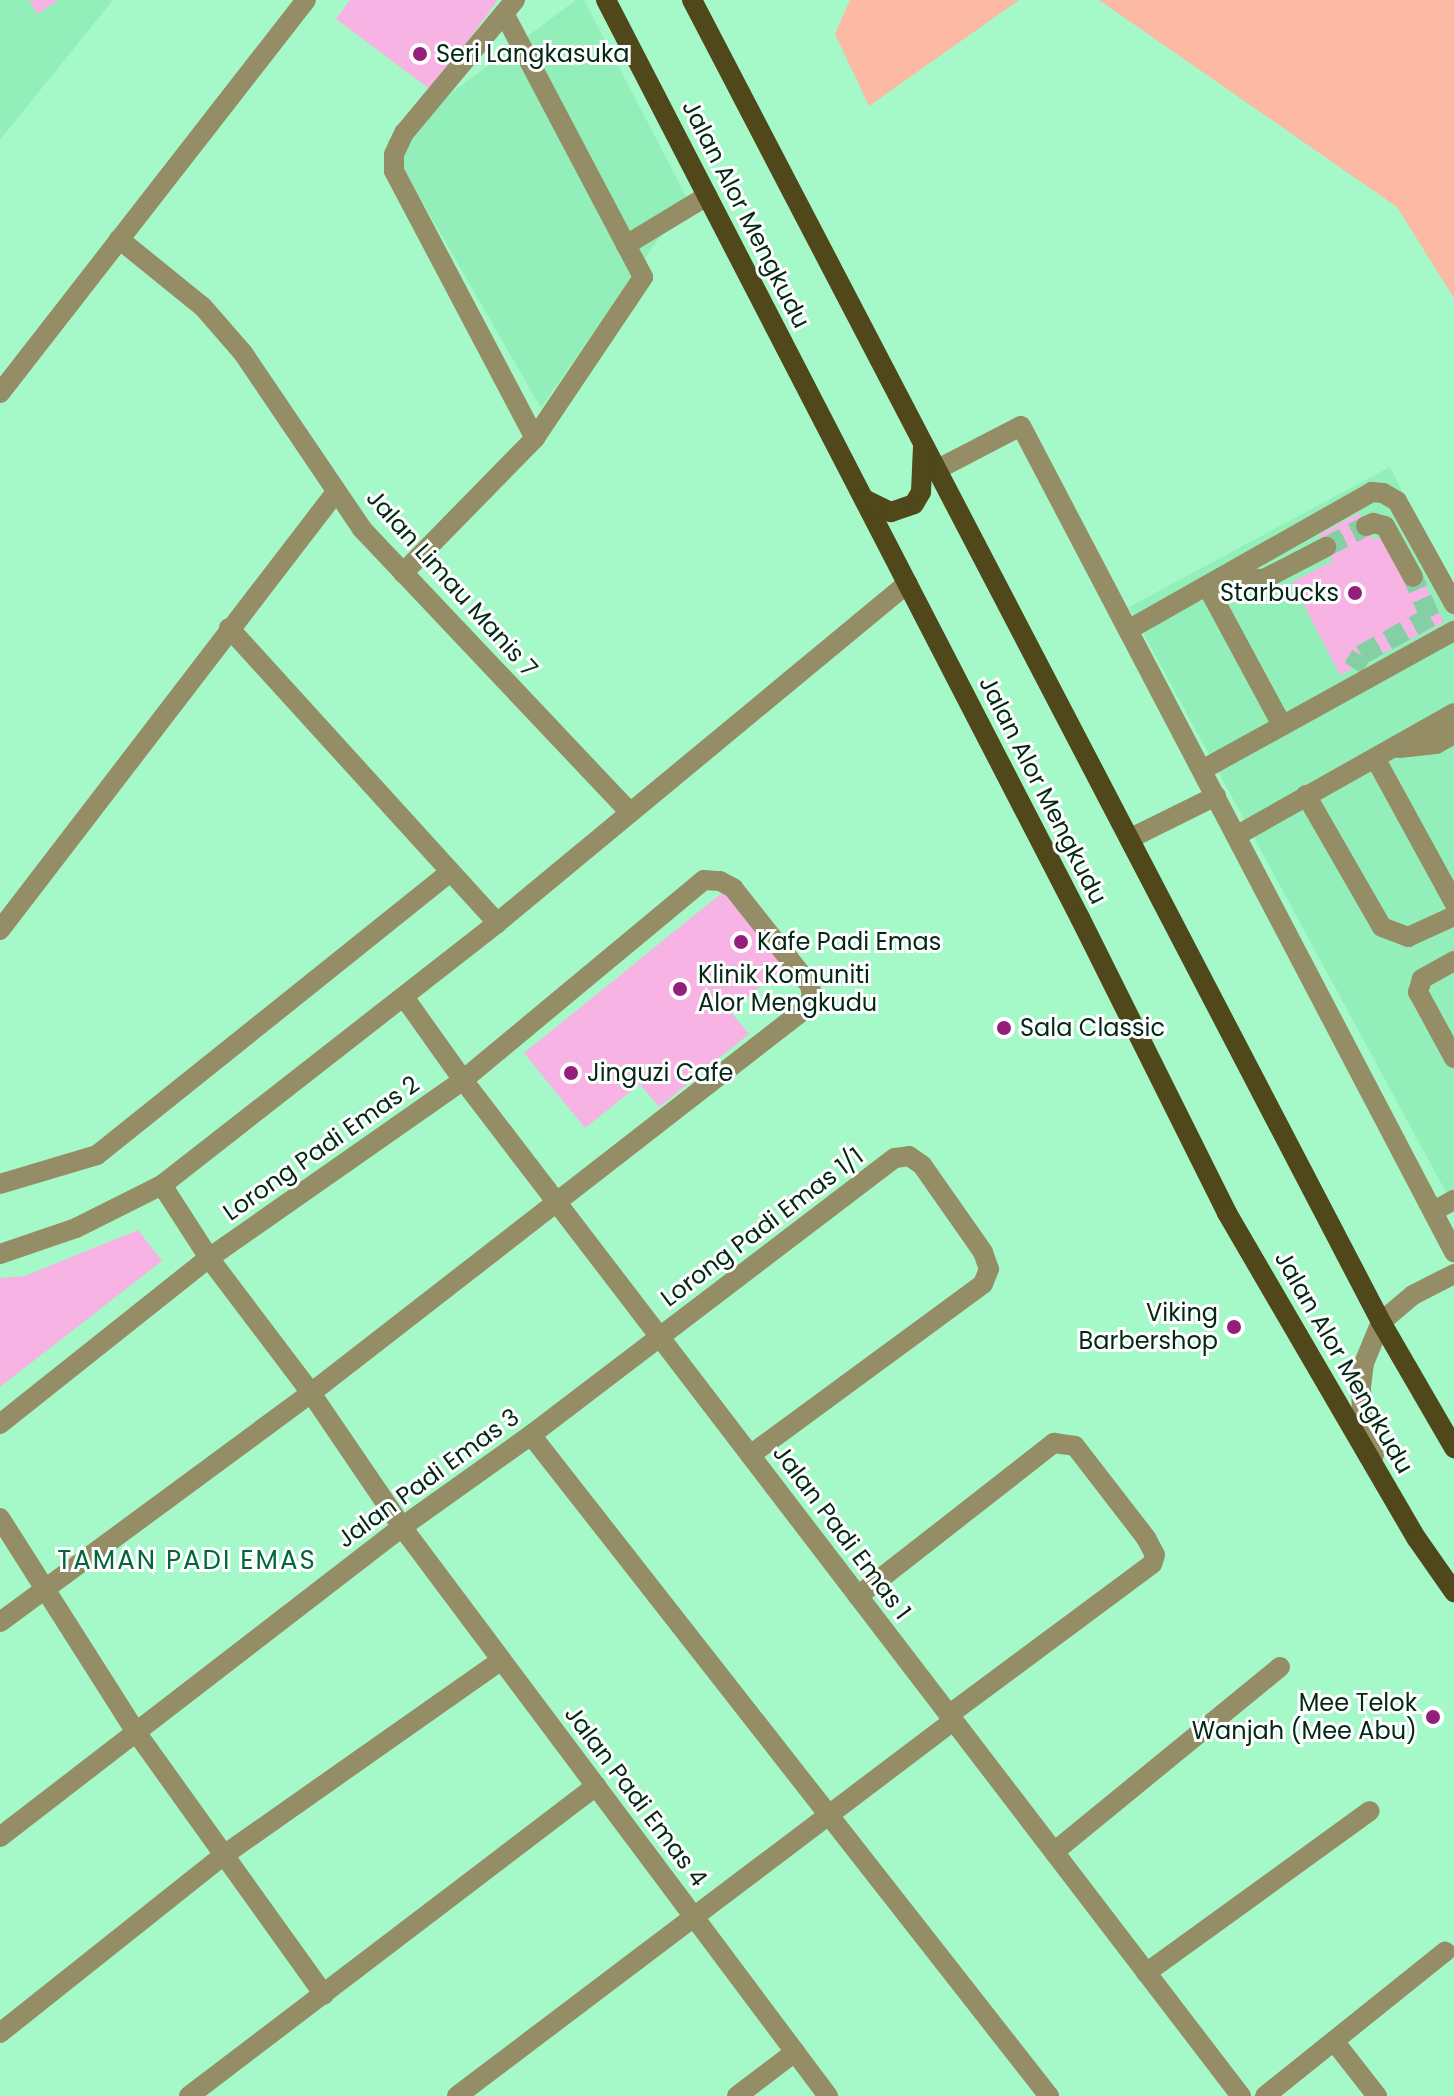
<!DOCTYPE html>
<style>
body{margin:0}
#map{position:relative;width:1454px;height:2096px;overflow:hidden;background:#a5f9c8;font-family:Poppins,sans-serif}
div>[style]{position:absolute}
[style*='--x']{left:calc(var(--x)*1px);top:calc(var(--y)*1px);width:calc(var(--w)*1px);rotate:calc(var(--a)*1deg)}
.built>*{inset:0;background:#93efba}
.green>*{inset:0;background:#fcb9a4}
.building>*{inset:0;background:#f7b3e3}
.minor-tunnel>*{height:20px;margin-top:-10px;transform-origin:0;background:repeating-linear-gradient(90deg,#85cfa4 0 20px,transparent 0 30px)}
.minor>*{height:20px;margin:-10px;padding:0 10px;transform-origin:10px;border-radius:10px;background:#958d65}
.major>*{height:20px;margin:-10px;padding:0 10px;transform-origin:10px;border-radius:10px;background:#50471b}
.dots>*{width:22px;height:22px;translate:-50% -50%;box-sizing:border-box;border:4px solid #fff;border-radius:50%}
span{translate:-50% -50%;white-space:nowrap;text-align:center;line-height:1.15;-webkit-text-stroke:6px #fff;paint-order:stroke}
.poi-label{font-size:24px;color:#042816}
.left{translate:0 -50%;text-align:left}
.right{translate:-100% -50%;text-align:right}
.street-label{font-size:24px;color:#042816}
.neighbourhood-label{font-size:26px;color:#02673f;letter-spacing:2px}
</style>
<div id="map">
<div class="built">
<i style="clip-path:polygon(0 0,113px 0,0 140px)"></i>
<i style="clip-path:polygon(576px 0,584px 0,687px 198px,541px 408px,387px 141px)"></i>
<i style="clip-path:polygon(1390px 467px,1454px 593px,1454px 1207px,1129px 607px)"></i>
</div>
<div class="green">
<i style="clip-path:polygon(850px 0,1019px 0,869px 106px,835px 34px)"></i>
<i style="clip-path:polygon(1099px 0,1454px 0,1454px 298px,1397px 207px)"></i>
</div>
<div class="building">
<i style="clip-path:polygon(29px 0,59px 0,37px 14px)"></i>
<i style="clip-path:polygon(350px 0,498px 0,431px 90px,336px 19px)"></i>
<i style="clip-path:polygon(1359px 513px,1374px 540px,1383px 536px,1420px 574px,1444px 622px,1340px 675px,1292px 582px,1333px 561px,1319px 535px)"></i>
<i style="clip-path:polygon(728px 888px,789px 964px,730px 1011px,749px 1034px,659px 1107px,640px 1084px,585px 1128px,524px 1053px)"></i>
<i style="clip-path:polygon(138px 1230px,162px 1261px,0 1387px,0 1278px,25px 1276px)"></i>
</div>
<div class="minor-tunnel">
<i style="--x:1326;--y:547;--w:45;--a:-27.7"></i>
<i style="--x:1353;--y:668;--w:15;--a:-58"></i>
<i style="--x:1361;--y:655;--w:79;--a:-28.8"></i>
<i style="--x:1430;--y:617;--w:43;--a:-113"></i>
</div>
<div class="minor">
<i style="--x:515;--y:0;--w:173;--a:129.8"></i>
<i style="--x:404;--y:133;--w:23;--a:115"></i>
<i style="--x:394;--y:154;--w:17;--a:90"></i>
<i style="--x:394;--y:171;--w:302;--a:62.2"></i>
<i style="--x:119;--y:239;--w:108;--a:39"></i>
<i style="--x:203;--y:307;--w:61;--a:49"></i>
<i style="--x:243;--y:353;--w:212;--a:55.9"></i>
<i style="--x:362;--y:529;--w:390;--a:46.6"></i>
<i style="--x:626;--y:245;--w:95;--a:-31.2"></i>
<i style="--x:0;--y:393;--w:498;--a:-52.1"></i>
<i style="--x:938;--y:469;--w:93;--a:-27.4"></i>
<i style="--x:1021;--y:426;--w:933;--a:62.34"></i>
<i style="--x:1366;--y:526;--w:8;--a:-23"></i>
<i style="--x:1373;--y:523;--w:12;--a:14"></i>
<i style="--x:1385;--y:526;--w:58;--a:61.2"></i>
<i style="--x:403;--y:573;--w:189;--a:-45.6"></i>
<i style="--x:535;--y:438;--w:194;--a:-56.1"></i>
<i style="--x:643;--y:277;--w:298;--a:-117.8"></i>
<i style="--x:1220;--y:578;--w:44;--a:1.3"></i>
<i style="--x:1264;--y:579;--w:70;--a:-27.3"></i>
<i style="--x:1207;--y:586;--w:158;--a:61.7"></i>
<i style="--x:229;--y:628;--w:399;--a:47.7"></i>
<i style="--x:1128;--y:630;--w:280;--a:-29.5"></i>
<i style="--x:1372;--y:492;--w:11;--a:5"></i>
<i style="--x:1383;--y:493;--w:16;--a:30"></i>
<i style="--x:1397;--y:501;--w:118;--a:61"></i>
<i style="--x:1399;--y:748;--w:37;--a:-6"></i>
<i style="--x:1436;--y:744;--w:21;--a:-29"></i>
<i style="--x:1375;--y:758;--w:164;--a:61.3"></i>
<i style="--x:1202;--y:770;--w:288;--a:-28.9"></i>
<i style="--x:1306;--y:795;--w:152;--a:60.1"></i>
<i style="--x:1382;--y:927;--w:28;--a:21"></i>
<i style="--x:1408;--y:937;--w:51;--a:-24.5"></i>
<i style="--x:1236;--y:836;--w:250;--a:-29.4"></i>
<i style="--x:1131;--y:838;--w:95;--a:-26.3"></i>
<i style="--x:0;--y:930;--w:552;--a:-52.51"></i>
<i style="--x:1454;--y:961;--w:37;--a:151"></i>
<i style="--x:1422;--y:979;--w:14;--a:107"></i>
<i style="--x:1418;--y:992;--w:75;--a:61.4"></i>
<i style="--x:404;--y:997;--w:102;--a:54.6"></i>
<i style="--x:463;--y:1080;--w:1280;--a:52.56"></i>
<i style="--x:0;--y:1184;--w:101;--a:-16.6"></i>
<i style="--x:97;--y:1155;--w:451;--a:-38.7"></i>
<i style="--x:162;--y:1185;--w:87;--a:57.2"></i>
<i style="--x:209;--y:1258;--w:169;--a:52.9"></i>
<i style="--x:311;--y:1393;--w:162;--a:55.8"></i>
<i style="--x:402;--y:1527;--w:711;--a:53.18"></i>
<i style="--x:1434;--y:1211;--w:23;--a:-29"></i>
<i style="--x:0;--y:1254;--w:80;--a:-18.9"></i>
<i style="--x:76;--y:1228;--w:96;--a:-26.6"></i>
<i style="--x:162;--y:1185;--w:425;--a:-38"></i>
<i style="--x:497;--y:923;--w:533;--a:-39.6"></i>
<i style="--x:0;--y:1424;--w:267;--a:-38.5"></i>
<i style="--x:209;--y:1258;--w:310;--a:-35"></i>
<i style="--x:463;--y:1080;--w:313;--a:-39.7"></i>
<i style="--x:704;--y:880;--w:16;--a:4"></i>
<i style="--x:720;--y:881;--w:15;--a:28"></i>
<i style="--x:733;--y:888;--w:124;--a:51.6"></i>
<i style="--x:810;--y:985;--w:12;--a:81"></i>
<i style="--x:812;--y:997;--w:14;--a:120"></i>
<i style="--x:805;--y:1009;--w:626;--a:142.14"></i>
<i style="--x:311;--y:1393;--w:386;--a:143.6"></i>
<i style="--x:531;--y:1435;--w:840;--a:51.92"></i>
<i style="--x:1374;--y:1455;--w:42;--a:-106.7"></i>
<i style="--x:1362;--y:1415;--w:28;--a:-92"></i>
<i style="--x:1361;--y:1387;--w:24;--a:-83"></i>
<i style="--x:1364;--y:1363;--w:44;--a:-67.5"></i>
<i style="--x:1381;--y:1322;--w:42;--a:-40.2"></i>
<i style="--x:1413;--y:1295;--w:46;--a:-27.1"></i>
<i style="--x:0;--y:1518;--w:254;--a:57.6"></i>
<i style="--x:136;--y:1732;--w:323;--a:54.4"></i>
<i style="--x:858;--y:1596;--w:249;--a:-38"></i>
<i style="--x:1054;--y:1443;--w:21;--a:8"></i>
<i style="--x:1075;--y:1446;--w:116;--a:52.3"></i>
<i style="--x:1146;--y:1538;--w:19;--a:62"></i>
<i style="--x:1155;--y:1555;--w:9;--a:108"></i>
<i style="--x:1152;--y:1564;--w:253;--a:143.4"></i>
<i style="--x:0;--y:1837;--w:508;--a:-37.64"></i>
<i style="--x:402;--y:1527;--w:158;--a:-35.5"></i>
<i style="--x:531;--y:1435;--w:457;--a:-37.3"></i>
<i style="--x:895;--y:1158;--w:14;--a:-8"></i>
<i style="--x:909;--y:1156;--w:16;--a:35"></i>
<i style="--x:922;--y:1165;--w:106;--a:55"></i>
<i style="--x:983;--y:1252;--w:18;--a:71"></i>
<i style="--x:989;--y:1269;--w:16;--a:112"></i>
<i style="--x:983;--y:1284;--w:289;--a:143.7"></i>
<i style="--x:1054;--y:1852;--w:292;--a:-39.3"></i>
<i style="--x:1146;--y:1973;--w:276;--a:-35.9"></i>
<i style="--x:0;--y:2033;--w:286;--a:-38.5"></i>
<i style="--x:224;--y:1855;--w:339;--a:-35.1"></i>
<i style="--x:1334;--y:2041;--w:70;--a:52"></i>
<i style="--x:189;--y:2096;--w:512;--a:-37.3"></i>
<i style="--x:457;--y:2096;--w:622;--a:-37.09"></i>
<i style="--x:737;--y:2096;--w:73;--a:-37.2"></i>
<i style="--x:1265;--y:2096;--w:231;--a:-38.7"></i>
</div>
<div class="major">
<i style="--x:606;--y:0;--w:1033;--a:62.69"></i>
<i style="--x:1080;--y:918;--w:330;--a:63.5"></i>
<i style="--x:1227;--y:1213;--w:377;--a:59.8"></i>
<i style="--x:1417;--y:1539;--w:65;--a:55.1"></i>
<i style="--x:692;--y:0;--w:1491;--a:62.47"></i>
<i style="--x:1381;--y:1322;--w:146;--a:59.9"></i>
<i style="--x:864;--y:499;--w:30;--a:26"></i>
<i style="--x:891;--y:512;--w:24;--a:-19"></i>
<i style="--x:914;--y:504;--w:14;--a:-60"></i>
<i style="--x:921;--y:492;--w:46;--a:-87.5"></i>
</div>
<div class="dots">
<i style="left:420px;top:54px;background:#941e7c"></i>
<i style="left:1355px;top:593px;background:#941e7c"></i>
<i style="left:741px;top:942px;background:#941e7c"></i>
<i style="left:680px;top:989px;background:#941e7c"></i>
<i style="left:1004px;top:1028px;background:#941e7c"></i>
<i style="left:571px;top:1073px;background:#941e7c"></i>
<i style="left:1234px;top:1327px;background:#941e7c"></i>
<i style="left:1433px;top:1717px;background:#941e7c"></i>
</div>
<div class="poi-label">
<span class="left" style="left:436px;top:54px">Seri Langkasuka</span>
<span class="right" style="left:1339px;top:593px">Starbucks</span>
<span class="left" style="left:757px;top:942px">Kafe Padi Emas</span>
<span class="left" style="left:698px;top:989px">Klinik Komuniti<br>Alor Mengkudu</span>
<span class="left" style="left:1020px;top:1028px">Sala Classic</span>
<span class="left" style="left:587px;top:1073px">Jinguzi Cafe</span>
<span class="right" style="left:1218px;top:1327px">Viking<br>Barbershop</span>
<span class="right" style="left:1417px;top:1717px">Mee Telok<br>Wanjah (Mee Abu)</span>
</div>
<div class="street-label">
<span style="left:746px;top:214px;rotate:63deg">Jalan Alor Mengkudu</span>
<span style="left:452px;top:583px;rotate:48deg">Jalan Limau Manis 7</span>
<span style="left:1043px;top:790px;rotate:63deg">Jalan Alor Mengkudu</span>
<span style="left:321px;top:1148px;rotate:-35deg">Lorong Padi Emas 2</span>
<span style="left:762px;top:1227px;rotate:-37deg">Lorong Padi Emas 1/1</span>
<span style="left:1344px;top:1362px;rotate:60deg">Jalan Alor Mengkudu</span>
<span style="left:428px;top:1478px;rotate:-36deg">Jalan Padi Emas 3</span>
<span style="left:842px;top:1532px;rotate:53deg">Jalan Padi Emas 1</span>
<span style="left:636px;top:1796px;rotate:53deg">Jalan Padi Emas 4</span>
</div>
<div class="neighbourhood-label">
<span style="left:187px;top:1561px">TAMAN PADI EMAS</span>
</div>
</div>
